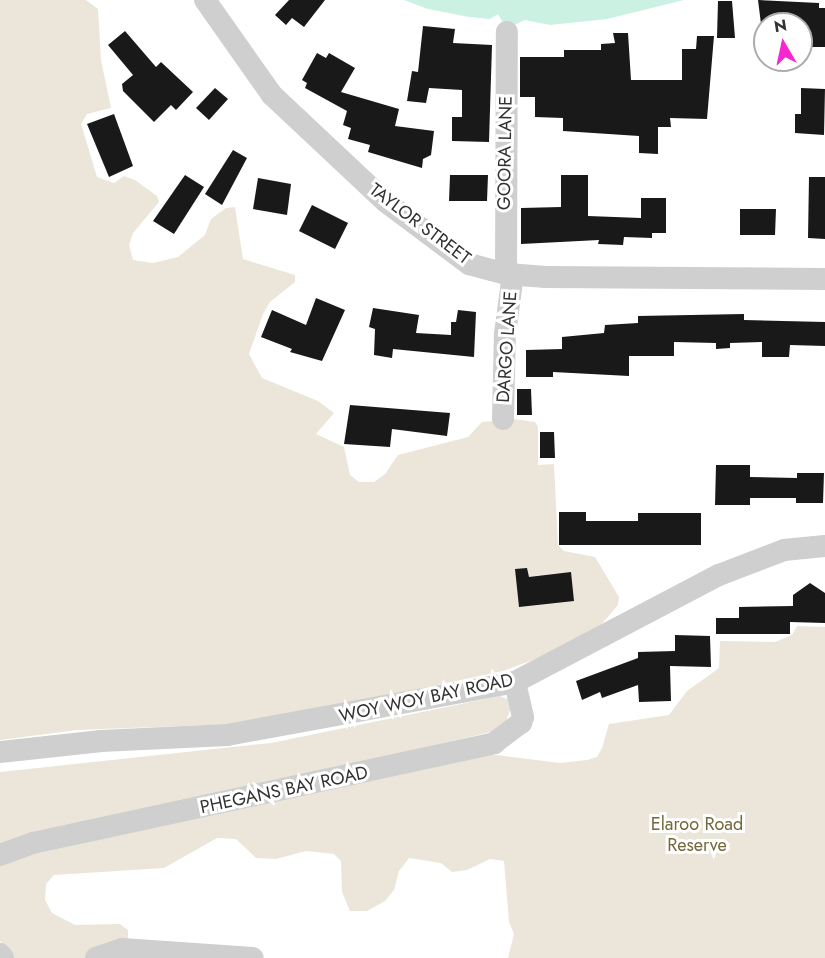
<!DOCTYPE html>
<style>
body{margin:0}
#map{position:relative;width:825px;height:958px;overflow:hidden;background:#fff;font-family:Jost,sans-serif}
div>[style]{position:absolute}
[style*='--x']{left:calc(var(--x)*1px);top:calc(var(--y)*1px);width:calc(var(--w)*1px);rotate:calc(var(--a)*1deg)}
.green>*{inset:0;background:#ebe6d9}
.water>*{inset:0;background:#cbf1e3}
.building>*{inset:0;background:#191919}
.minor>*{height:22px;margin:-11px;padding:0 11px;transform-origin:11px;border-radius:11px;background:#cfcfcf}
span{translate:-50% -50%;white-space:nowrap;text-align:center;line-height:1.15;-webkit-text-stroke:6px #fff;paint-order:stroke}
.street-label{font-size:18px;color:#323232}
.park-label{font-size:18px;color:#74673a}
.north{position:absolute;left:753px;top:12px;width:60px;height:60px;box-sizing:border-box;background:#fff;border:2px solid #adadad;border-radius:50%;rotate:351deg;font-size:16px;font-weight:700;line-height:24px;text-align:center;color:#323232}
.north::after{content:'';display:block;margin:auto;width:21px;height:27px;background:#f627d0;clip-path:polygon(50% 0,100% 100%,50% 72%,0 100%)}
</style>
<div id="map">
<div class="green">
<i style="clip-path:polygon(0 0,86px 0,98px 9px,101px 60px,111px 108px,87px 114px,81px 124px,97px 177px,114px 183px,124px 176px,135px 180px,157px 196px,159px 202px,133px 233px,129px 245px,133px 260px,153px 263px,178px 257px,205px 235px,211px 219px,226px 208px,235px 207px,243px 259px,295px 275px,295px 282px,270px 302px,263px 314px,249px 354px,262px 378px,318px 401px,334px 413px,316px 434px,344px 447px,350px 475px,359px 482px,374px 482px,385px 474px,398px 455px,468px 437px,482px 422px,514px 419px,535px 422px,538px 427px,538px 465px,554px 464px,558px 545px,564px 551px,595px 557px,619px 597px,618px 605px,601px 625px,549px 654px,503px 671px,381px 697px,234px 724px,77px 730px,0 740px)"></i>
<i style="clip-path:polygon(797px 626px,825px 627px,825px 958px,508px 958px,514px 934px,509px 922px,504px 861px,490px 859px,467px 870px,452px 872px,441px 863px,409px 858px,399px 871px,394px 890px,385px 901px,367px 911px,350px 911px,342px 892px,341px 861px,334px 854px,306px 851px,276px 859px,256px 858px,236px 839px,217px 838px,164px 868px,54px 875px,46px 884px,45px 900px,52px 913px,75px 925px,120px 924px,128px 930px,128px 942px,84px 958px,13px 958px,0 941px,0 862px,479px 753px,560px 763px,587px 760px,597px 757px,602px 748px,609px 724px,669px 715px,687px 691px,719px 668px,720px 641px,775px 642px,792px 635px)"></i>
<i style="clip-path:polygon(500px 696px,509px 700px,511px 708px,503px 729px,0 849px,0 772px,271px 743px)"></i>
</div>
<div class="water">
<i style="clip-path:polygon(404px 0,684px 0,607px 19px,550px 25px,525px 20px,512px 26px,503px 23px,498px 14px,490px 19px,469px 17px,428px 9px)"></i>
</div>
<div class="building">
<i style="clip-path:polygon(289px 0,325px 0,304px 27px,292px 18px,286px 25px,275px 15px)"></i>
<i style="clip-path:polygon(758px 0,819px 3px,819px 8px,825px 8px,825px 47px,802px 47px,801px 24px,761px 24px)"></i>
<i style="clip-path:polygon(718px 1px,732px 1px,735px 38px,717px 38px)"></i>
<i style="clip-path:polygon(423px 26px,455px 29px,453px 43px,492px 45px,489px 142px,452px 141px,452px 117px,462px 117px,462px 90px,429px 88px,426px 103px,407px 101px,412px 71px,418px 72px)"></i>
<i style="clip-path:polygon(125px 31px,156px 67px,161px 62px,193px 92px,176px 110px,171px 105px,154px 122px,123px 91px,122px 84px,133px 75px,108px 45px)"></i>
<i style="clip-path:polygon(613px 33px,628px 33px,631px 80px,682px 80px,682px 49px,696px 49px,697px 36px,714px 36px,707px 119px,670px 118px,671px 127px,658px 127px,658px 154px,639px 153px,639px 136px,563px 131px,563px 118px,535px 117px,535px 97px,520px 97px,520px 57px,564px 57px,564px 50px,601px 50px,601px 44px,615px 43px)"></i>
<i style="clip-path:polygon(317px 53px,326px 58px,329px 53px,355px 68px,341px 92px,399px 109px,395px 126px,434px 131px,431px 155px,423px 159px,422px 168px,368px 152px,370px 145px,348px 139px,351px 128px,343px 125px,347px 111px,305px 88px,307px 83px,302px 80px)"></i>
<i style="clip-path:polygon(215px 88px,228px 99px,209px 120px,196px 108px)"></i>
<i style="clip-path:polygon(801px 88px,825px 89px,824px 135px,795px 133px,795px 114px,801px 114px)"></i>
<i style="clip-path:polygon(114px 114px,133px 166px,109px 177px,87px 124px)"></i>
<i style="clip-path:polygon(233px 150px,247px 158px,222px 205px,205px 194px)"></i>
<i style="clip-path:polygon(185px 175px,204px 187px,174px 234px,153px 221px)"></i>
<i style="clip-path:polygon(450px 175px,488px 175px,487px 201px,449px 201px)"></i>
<i style="clip-path:polygon(561px 175px,588px 175px,588px 216px,641px 218px,641px 198px,666px 198px,666px 233px,652px 233px,652px 238px,624px 237px,623px 245px,598px 244px,599px 240px,521px 244px,521px 208px,561px 207px)"></i>
<i style="clip-path:polygon(809px 177px,825px 177px,825px 239px,808px 238px)"></i>
<i style="clip-path:polygon(258px 178px,291px 184px,287px 215px,253px 209px)"></i>
<i style="clip-path:polygon(312px 205px,348px 223px,335px 249px,299px 231px)"></i>
<i style="clip-path:polygon(740px 209px,776px 209px,775px 235px,740px 235px)"></i>
<i style="clip-path:polygon(316px 298px,345px 310px,322px 361px,290px 352px,292px 349px,261px 337px,272px 310px,306px 325px)"></i>
<i style="clip-path:polygon(373px 308px,419px 315px,416px 333px,451px 335px,451px 322px,456px 322px,458px 310px,476px 312px,474px 357px,393px 349px,392px 358px,374px 355px,375px 329px,369px 327px)"></i>
<i style="clip-path:polygon(744px 314px,744px 320px,825px 322px,825px 346px,790px 345px,789px 357px,762px 357px,762px 342px,730px 343px,730px 348px,716px 349px,716px 343px,674px 342px,674px 356px,629px 356px,629px 376px,553px 372px,553px 377px,526px 377px,526px 350px,562px 349px,562px 337px,604px 333px,605px 325px,638px 323px,638px 316px)"></i>
<i style="clip-path:polygon(517px 389px,531px 389px,532px 415px,517px 415px)"></i>
<i style="clip-path:polygon(350px 405px,450px 413px,447px 436px,392px 429px,390px 447px,344px 444px)"></i>
<i style="clip-path:polygon(540px 432px,554px 432px,555px 458px,540px 458px)"></i>
<i style="clip-path:polygon(716px 465px,750px 465px,750px 477px,797px 478px,797px 473px,824px 473px,823px 503px,796px 503px,796px 498px,750px 498px,750px 505px,715px 505px)"></i>
<i style="clip-path:polygon(559px 512px,586px 512px,586px 521px,638px 521px,638px 513px,701px 513px,701px 545px,559px 545px)"></i>
<i style="clip-path:polygon(527px 568px,529px 577px,571px 572px,574px 601px,519px 607px,515px 569px)"></i>
<i style="clip-path:polygon(810px 583px,825px 593px,825px 623px,790px 622px,790px 634px,716px 634px,716px 618px,739px 618px,739px 607px,793px 606px,793px 595px)"></i>
<i style="clip-path:polygon(675px 635px,710px 636px,711px 667px,670px 666px,671px 701px,639px 702px,638px 685px,602px 698px,600px 692px,582px 700px,576px 681px,638px 658px,638px 652px,675px 651px)"></i>
</div>
<div class="minor">
<i style="--x:205;--y:0;--w:116;--a:54.8"></i>
<i style="--x:272;--y:95;--w:156;--a:43.2"></i>
<i style="--x:386;--y:202;--w:104;--a:36.8"></i>
<i style="--x:469;--y:264;--w:38;--a:15"></i>
<i style="--x:506;--y:274;--w:40;--a:4.3"></i>
<i style="--x:546;--y:277;--w:279;--a:0.4"></i>
<i style="--x:506;--y:274;--w:242;--a:-89.8"></i>
<i style="--x:503;--y:419;--w:85;--a:-88.7"></i>
<i style="--x:505;--y:334;--w:61;--a:-82.4"></i>
<i style="--x:0;--y:752;--w:102;--a:-6.2"></i>
<i style="--x:101;--y:741;--w:126;--a:-2.7"></i>
<i style="--x:227;--y:735;--w:293;--a:-10.4"></i>
<i style="--x:515;--y:682;--w:230;--a:-27.7"></i>
<i style="--x:719;--y:575;--w:70;--a:-21"></i>
<i style="--x:784;--y:550;--w:41;--a:-5.6"></i>
<i style="--x:0;--y:855;--w:35;--a:-20"></i>
<i style="--x:33;--y:843;--w:472;--a:-12.2"></i>
<i style="--x:494;--y:743;--w:34;--a:-37"></i>
<i style="--x:521;--y:723;--w:6;--a:-72"></i>
<i style="--x:523;--y:717;--w:36;--a:-103"></i>
<i style="--x:0;--y:954;--w:5;--a:53"></i>
<i style="--x:96;--y:958;--w:28;--a:-19"></i>
<i style="--x:122;--y:949;--w:131;--a:3.9"></i>
</div>
<div class="street-label">
<span style="left:505px;top:153px;rotate:-89deg">GOORA LANE</span>
<span style="left:420px;top:224px;rotate:37deg">TAYLOR STREET</span>
<span style="left:507px;top:347px;rotate:-86deg">DARGO LANE</span>
<span style="left:426px;top:698px;rotate:-12deg">WOY WOY BAY ROAD</span>
<span style="left:284px;top:790px;rotate:-12deg">PHEGANS BAY ROAD</span>
</div>
<div class="park-label">
<span style="left:697px;top:835px">Elaroo Road<br>Reserve</span>
</div>
<div class="north">N</div>
</div>
